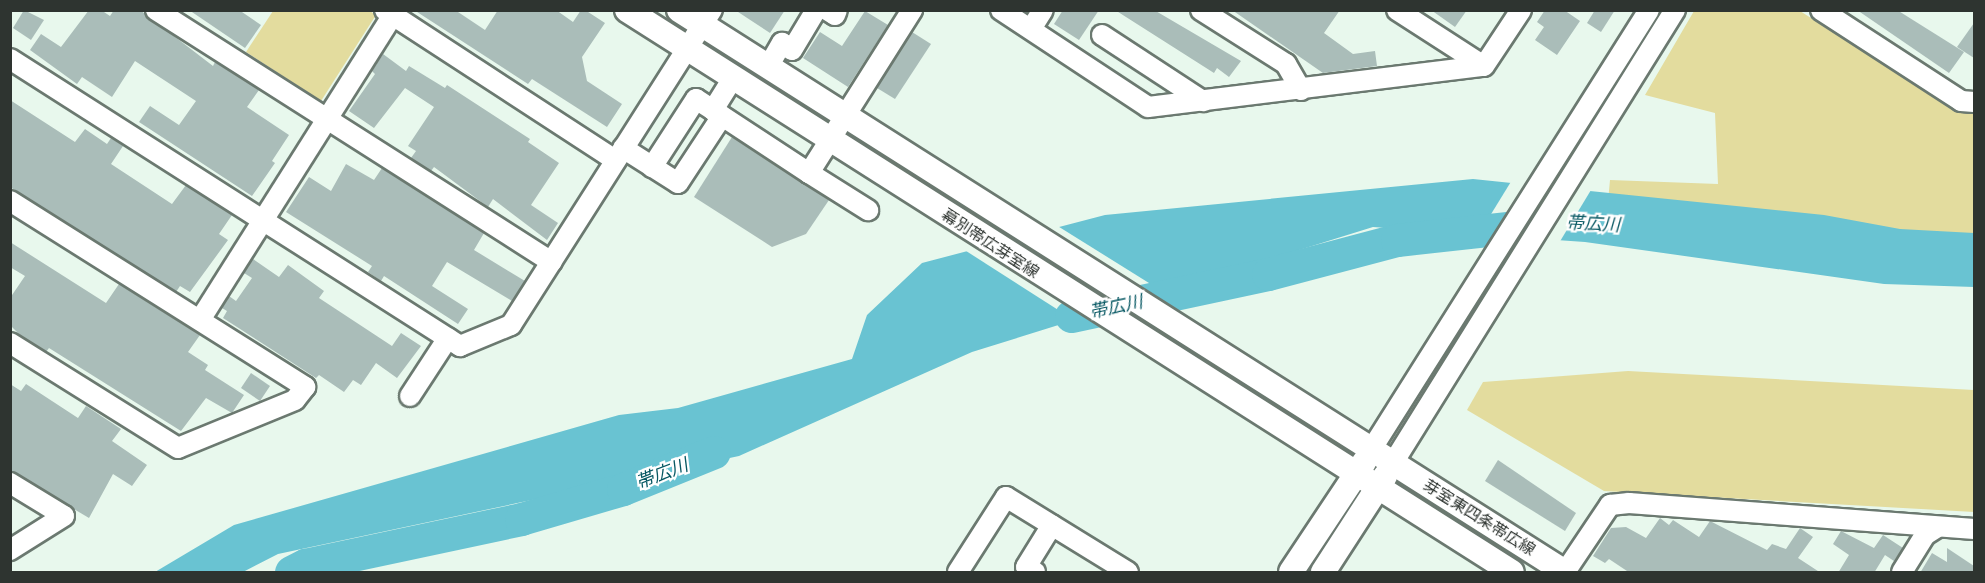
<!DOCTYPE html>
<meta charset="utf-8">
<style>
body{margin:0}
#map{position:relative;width:1985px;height:583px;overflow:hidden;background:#e8f8ed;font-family:"Space Grotesk","Noto Sans JP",sans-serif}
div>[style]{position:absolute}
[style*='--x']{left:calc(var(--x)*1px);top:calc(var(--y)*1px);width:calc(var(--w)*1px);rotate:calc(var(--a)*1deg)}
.green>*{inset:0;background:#e3dc9e}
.water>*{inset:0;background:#69c3d2}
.pier>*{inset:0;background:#e8f8ed}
.river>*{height:33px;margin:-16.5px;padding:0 16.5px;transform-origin:16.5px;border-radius:16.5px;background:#69c3d2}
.building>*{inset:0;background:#aabdb9}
.roads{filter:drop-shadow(2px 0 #6b7970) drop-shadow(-2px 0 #6b7970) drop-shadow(0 2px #6b7970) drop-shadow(0 -2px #6b7970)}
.minor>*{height:20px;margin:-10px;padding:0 10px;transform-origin:10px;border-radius:10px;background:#fff}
.major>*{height:24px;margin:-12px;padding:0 12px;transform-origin:12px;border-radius:12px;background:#fff}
span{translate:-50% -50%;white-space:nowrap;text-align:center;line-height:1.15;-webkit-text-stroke:4.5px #fff;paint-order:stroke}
.street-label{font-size:16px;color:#2e3430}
.water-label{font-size:18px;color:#075863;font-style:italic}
.frame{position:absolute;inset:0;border:12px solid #2e3430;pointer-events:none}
</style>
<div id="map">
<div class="green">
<i style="clip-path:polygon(370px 11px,376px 15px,321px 101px,246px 52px,273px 11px)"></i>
<i style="clip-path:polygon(1694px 11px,1800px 11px,1956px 110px,1974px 112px,1974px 247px,1607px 212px,1610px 180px,1718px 184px,1715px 113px,1645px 95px)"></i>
<i style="clip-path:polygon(1628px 371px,1974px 390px,1974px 512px,1604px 491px,1467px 410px,1483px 382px)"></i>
</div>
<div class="water">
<i style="clip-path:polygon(1473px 179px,1824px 215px,1900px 229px,1974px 233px,1974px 287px,1884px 284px,1585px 242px,1373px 227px,972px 352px,739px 456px,278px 554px,243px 572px,155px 572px,234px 525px,619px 415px,678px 408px,852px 359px,867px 315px,922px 263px,1105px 215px)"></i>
</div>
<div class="pier">
<i style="clip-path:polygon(1512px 180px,1591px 190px,1559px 243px,1477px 237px)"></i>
<i style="clip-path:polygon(1056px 225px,1165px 293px,1077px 322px,963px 249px)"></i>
</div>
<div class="river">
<i style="--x:1071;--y:316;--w:201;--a:-12"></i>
<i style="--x:1268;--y:274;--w:133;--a:-14.8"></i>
<i style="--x:1397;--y:240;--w:109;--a:-6.3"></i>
<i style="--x:291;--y:572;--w:16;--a:-27"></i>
<i style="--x:305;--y:565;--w:221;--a:-12"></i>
<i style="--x:521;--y:519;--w:106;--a:-16.4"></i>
<i style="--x:623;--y:489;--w:98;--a:-22.1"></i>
</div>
<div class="building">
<i style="clip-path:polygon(24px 10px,44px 20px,31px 40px,13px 28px)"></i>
<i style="clip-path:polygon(89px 10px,101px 10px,110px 16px,114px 10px,140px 10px,213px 66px,215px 62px,259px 90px,247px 107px,289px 135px,272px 161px,275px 163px,252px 196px,139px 122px,150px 106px,179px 125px,196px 101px,135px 61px,112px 97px,82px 77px,77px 84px,30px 50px,41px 34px,61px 47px)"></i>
<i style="clip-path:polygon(189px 10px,239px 10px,261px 25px,245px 48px)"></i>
<i style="clip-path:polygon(414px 10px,455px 10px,485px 30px,498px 10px,556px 10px,573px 22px,581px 10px,585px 10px,605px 23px,582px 57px,587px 81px,622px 104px,607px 127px,532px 79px,528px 84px)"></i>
<i style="clip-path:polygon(735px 10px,785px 10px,770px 33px)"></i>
<i style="clip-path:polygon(1063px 10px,1099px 10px,1079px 40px,1054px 24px)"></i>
<i style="clip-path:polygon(1115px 10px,1154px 10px,1241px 61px,1229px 77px,1217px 68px,1214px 73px)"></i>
<i style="clip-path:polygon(1232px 10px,1340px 10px,1324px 33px,1353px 54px,1375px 51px,1377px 66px,1323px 73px)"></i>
<i style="clip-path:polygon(1431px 10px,1467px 10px,1455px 27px)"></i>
<i style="clip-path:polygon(1545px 10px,1564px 10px,1580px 21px,1557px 55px,1535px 40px,1544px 27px,1537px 22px)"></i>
<i style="clip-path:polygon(1595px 10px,1615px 10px,1601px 32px,1587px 23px)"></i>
<i style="clip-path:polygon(1857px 10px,1897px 10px,1964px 52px,1949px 73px)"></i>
<i style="clip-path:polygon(865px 11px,888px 25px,848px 87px,803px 58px,820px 32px,842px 46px)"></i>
<i style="clip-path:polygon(1974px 23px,1974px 58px,1957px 47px)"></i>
<i style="clip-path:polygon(912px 32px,931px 44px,895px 99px,877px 88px)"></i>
<i style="clip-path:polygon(383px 54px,406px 71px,409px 66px,445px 88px,447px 85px,530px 139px,528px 142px,559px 163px,531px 205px,558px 223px,547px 240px,493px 199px,488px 207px,434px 167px,431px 171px,411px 158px,416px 151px,408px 146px,434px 107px,405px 88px,374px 128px,349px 111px,375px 74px,372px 71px)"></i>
<i style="clip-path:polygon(10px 100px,75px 142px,85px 129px,107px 144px,111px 138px,123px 146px,111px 164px,172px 204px,186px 185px,232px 215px,219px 234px,228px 240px,190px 292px,180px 286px,176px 292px,10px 187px)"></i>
<i style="clip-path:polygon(732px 137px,829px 200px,806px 234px,772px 247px,694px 197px)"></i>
<i style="clip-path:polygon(346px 164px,374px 180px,382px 168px,484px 233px,474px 250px,525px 281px,512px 301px,447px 262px,432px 286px,468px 309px,458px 324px,384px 276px,381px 281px,368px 272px,372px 266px,286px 212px,309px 177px,331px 191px)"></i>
<i style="clip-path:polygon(10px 242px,106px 303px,119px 284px,200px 335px,188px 352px,208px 365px,205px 370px,244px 395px,232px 413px,206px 398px,181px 431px,49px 348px,46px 352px,21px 336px,10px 325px,10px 298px,25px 276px,10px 267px)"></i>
<i style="clip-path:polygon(253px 259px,279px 277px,288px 265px,324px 291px,319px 298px,392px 346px,401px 333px,421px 346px,397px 378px,376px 363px,361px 385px,353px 380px,344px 392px,319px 375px,316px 378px,223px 318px,227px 311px,222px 308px,229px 296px,236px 301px,252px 278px,244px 273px)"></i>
<i style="clip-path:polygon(251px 373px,270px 386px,260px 401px,241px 388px)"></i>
<i style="clip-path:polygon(10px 384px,21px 391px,26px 384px,78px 418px,86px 406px,121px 429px,112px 441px,147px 465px,132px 486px,113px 474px,89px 518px,10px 471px)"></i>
<i style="clip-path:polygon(1498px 460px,1576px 513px,1565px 531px,1485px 481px)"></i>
<i style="clip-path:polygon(1660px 518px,1669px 525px,1673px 520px,1699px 537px,1710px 521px,1767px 550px,1772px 544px,1786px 549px,1800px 528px,1813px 537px,1798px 558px,1821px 573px,1630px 573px,1609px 559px,1605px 563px,1593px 556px,1611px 528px,1626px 527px,1646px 538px)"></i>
<i style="clip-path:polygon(1841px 531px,1874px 548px,1883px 535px,1903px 548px,1894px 561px,1885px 555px,1874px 573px,1838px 573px,1849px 555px,1833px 544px)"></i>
<i style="clip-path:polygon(1947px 548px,1974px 566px,1974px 573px,1920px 573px,1932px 553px,1947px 562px)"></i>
</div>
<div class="roads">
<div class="minor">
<i style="--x:156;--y:10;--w:469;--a:32.5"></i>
<i style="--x:385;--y:10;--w:275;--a:33.1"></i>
<i style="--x:827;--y:10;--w:9;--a:32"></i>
<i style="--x:835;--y:15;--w:5;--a:-68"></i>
<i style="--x:1001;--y:10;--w:176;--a:33.4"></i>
<i style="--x:1148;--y:107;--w:338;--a:-7"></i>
<i style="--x:1484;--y:66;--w:67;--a:-56.5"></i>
<i style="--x:1201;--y:10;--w:101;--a:32.4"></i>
<i style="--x:1286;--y:64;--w:30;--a:60"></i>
<i style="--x:1397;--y:10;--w:103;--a:32.8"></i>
<i style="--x:1821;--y:10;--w:167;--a:33"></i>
<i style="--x:1961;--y:101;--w:13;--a:4"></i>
<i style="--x:1031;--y:29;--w:22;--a:-58"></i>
<i style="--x:1102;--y:35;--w:121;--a:33.2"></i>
<i style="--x:10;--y:59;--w:534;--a:32.53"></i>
<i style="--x:460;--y:346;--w:55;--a:-22.4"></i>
<i style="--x:511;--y:325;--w:374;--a:-57.5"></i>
<i style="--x:768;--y:67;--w:28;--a:-60"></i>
<i style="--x:782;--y:43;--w:12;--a:35"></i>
<i style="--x:792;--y:50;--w:47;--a:-59"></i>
<i style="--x:733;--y:78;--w:38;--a:122"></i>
<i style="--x:713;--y:110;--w:115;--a:33.3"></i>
<i style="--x:809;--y:173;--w:193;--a:-57.7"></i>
<i style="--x:623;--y:148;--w:65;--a:32.5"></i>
<i style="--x:678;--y:183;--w:80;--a:-56.7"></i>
<i style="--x:652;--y:167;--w:81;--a:-57.1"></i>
<i style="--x:696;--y:99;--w:20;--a:33"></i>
<i style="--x:809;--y:173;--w:70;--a:32.1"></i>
<i style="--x:10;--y:201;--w:349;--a:32.2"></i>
<i style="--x:305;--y:387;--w:16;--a:128"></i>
<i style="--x:295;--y:400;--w:126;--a:157.7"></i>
<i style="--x:178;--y:448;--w:198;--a:-148"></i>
<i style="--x:200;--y:320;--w:367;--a:-57.7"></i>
<i style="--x:410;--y:396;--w:69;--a:-56.8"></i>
<i style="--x:1371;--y:450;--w:520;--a:-57.71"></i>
<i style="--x:1393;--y:463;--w:534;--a:-58.1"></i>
<i style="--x:10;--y:483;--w:63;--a:31.4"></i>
<i style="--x:64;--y:516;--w:64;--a:147.8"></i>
<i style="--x:958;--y:572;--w:89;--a:-57.4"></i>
<i style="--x:1006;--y:497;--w:143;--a:31.6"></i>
<i style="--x:1035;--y:572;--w:10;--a:-151"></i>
<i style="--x:1026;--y:567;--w:49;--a:-58.2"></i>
<i style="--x:1565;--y:572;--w:81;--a:-56.1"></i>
<i style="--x:1610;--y:505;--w:19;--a:-6"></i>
<i style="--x:1629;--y:503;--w:346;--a:4.3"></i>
<i style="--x:1902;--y:572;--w:44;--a:-58.1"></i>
<i style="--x:1925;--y:535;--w:13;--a:-32"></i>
</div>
<div class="major">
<i style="--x:627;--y:10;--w:1048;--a:32.42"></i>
<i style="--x:679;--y:10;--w:1049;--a:32.39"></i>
<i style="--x:1291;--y:572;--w:132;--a:-56.4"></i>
<i style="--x:1323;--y:572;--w:114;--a:-57.1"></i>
</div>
</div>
<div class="street-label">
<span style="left:990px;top:244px;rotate:33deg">幕別帯広芽室線</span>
<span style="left:1479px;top:518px;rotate:32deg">芽室東四条帯広線</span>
</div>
<div class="water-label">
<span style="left:1593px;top:224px;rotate:3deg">帯広川</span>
<span style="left:1116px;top:307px;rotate:-12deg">帯広川</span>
<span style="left:662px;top:474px;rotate:-21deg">帯広川</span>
</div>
<div class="frame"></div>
</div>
